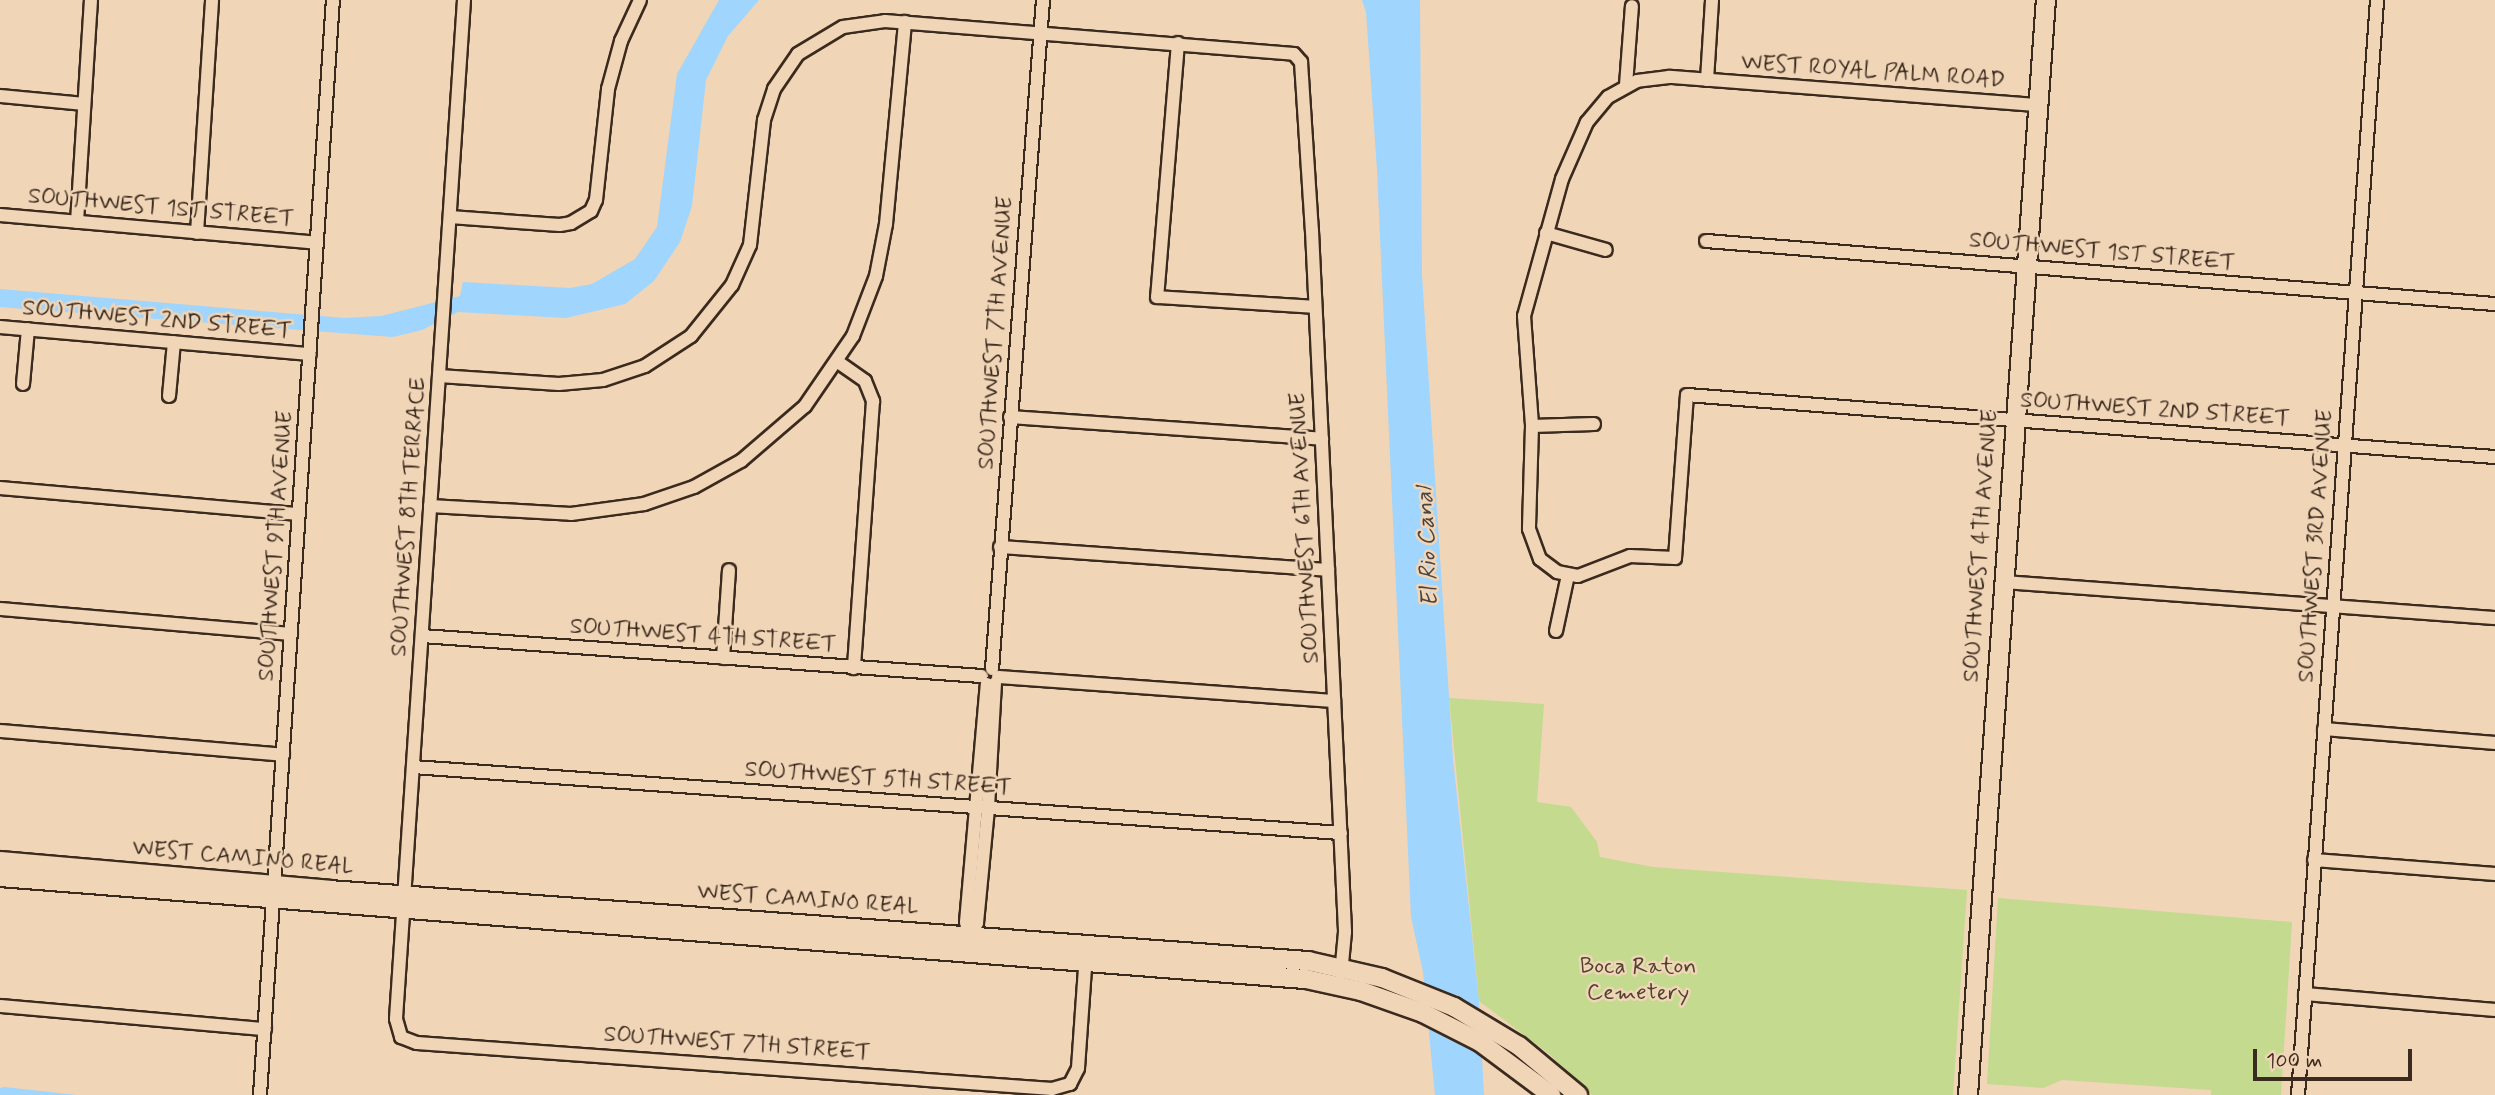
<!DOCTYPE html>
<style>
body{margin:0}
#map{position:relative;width:2495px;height:1095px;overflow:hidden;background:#f0d5b7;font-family:Mynerve,sans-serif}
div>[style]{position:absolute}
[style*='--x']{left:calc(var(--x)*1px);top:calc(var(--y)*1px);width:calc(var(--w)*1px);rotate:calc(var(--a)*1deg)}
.green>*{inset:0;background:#c3da8f}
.water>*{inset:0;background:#a0d5fe}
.roads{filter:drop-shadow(2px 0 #3b2a1e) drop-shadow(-2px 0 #3b2a1e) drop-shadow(0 2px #3b2a1e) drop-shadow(0 -2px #3b2a1e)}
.street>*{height:12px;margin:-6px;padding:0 6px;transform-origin:6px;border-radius:6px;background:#f0d5b7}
.secondary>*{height:18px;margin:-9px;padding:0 9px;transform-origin:9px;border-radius:9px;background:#f0d5b7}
span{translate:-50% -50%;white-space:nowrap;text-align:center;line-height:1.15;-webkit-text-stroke:5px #f0d5b7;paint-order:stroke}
.street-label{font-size:23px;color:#3b2a1e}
.park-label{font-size:23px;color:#4f442f}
.water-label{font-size:24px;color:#4a4440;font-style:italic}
.scale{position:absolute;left:2253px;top:1049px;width:159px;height:32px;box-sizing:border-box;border:4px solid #3b2a1e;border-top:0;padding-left:9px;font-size:21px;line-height:24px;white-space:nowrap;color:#3b2a1e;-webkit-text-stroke:5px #f0d5b7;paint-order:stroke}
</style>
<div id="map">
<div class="green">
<i style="clip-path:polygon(1449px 698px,1544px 704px,1537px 802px,1571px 807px,1597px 842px,1600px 857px,1653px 867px,1967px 890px,1953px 1095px,1592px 1095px,1548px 1053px,1479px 1001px)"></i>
<i style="clip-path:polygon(1998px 898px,2292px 922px,2281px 1095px,2211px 1095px,2211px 1090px,2062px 1080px,2043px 1088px,1987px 1084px)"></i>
</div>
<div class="water">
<i style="clip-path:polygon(719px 0,759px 0,728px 36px,706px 80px,692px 206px,680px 242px,654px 281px,625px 304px,566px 318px,458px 312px,422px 330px,393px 337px,0 307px,0 289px,344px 318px,381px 316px,460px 296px,463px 282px,570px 288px,592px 284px,635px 259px,657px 227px,677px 74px)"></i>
<i style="clip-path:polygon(1362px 0,1420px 0,1422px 275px,1453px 759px,1479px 1001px,1484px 1095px,1435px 1095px,1423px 972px,1411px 917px,1377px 170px,1366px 12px)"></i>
<i style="clip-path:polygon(4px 1087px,77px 1095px,0 1095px,0 1088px)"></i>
</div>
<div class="roads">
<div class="street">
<i style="--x:464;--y:0;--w:1021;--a:93.82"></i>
<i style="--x:396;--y:1019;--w:19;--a:74"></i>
<i style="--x:401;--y:1037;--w:17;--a:21"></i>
<i style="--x:417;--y:1043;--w:637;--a:4.14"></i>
<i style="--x:1052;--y:1089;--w:19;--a:-16"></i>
<i style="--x:1070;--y:1084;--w:18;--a:-63"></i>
<i style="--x:1078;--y:1068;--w:114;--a:-86"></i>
<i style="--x:1178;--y:43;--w:255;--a:94.7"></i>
<i style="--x:1157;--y:297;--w:158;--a:3.6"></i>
<i style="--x:1707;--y:80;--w:80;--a:-86.4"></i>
<i style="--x:1626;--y:85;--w:79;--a:-85.7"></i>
<i style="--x:0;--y:96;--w:84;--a:5.4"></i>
<i style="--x:2036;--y:105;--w:368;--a:-175.6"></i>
<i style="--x:1669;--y:77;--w:32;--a:173"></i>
<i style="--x:1637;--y:81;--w:33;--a:151"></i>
<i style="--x:1608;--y:97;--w:33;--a:130"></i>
<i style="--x:1587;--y:122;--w:62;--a:113.7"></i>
<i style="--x:1562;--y:179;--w:142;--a:105.5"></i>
<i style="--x:1524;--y:316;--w:110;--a:85.8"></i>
<i style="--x:1532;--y:426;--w:103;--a:91.7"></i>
<i style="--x:1529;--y:529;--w:32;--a:70"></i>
<i style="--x:1540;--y:559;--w:21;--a:37"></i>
<i style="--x:1557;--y:572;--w:21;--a:11"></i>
<i style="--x:1578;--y:576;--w:56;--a:-21"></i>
<i style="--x:1630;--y:556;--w:45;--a:2.5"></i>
<i style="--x:1675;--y:558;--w:163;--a:-85.8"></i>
<i style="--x:1687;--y:395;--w:810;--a:4.39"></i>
<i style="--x:0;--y:215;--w:318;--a:5"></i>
<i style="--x:450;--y:217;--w:110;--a:4.2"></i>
<i style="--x:560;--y:225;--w:11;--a:-10"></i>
<i style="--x:571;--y:223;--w:23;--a:-31"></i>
<i style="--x:591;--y:211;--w:12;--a:-66"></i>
<i style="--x:596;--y:200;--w:112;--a:-83.8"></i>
<i style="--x:608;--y:89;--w:50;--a:-74.8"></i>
<i style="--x:621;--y:41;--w:45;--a:-65.1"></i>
<i style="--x:77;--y:222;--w:222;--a:-86.4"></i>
<i style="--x:197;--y:233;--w:233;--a:-86.3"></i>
<i style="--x:1546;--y:233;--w:62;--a:15.8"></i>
<i style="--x:1706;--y:241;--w:792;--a:4.57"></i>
<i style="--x:0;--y:327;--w:311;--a:5"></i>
<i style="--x:838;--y:362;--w:33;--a:35"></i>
<i style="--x:865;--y:381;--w:22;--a:68"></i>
<i style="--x:873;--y:401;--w:268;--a:94.1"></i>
<i style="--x:439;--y:376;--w:120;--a:3.8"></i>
<i style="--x:559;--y:384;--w:44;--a:-5.2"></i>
<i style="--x:603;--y:380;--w:44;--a:-18.4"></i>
<i style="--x:645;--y:366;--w:55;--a:-33.1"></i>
<i style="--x:691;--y:336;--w:65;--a:-51.2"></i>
<i style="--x:732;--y:285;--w:44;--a:-65.8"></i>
<i style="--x:750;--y:245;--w:126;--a:-83.6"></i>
<i style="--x:764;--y:120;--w:33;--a:-72"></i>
<i style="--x:774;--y:89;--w:42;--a:-55.6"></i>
<i style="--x:798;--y:54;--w:52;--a:-31"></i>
<i style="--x:843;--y:27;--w:42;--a:-8.1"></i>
<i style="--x:885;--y:21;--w:410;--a:4.6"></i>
<i style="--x:1294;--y:54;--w:11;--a:49"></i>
<i style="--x:1301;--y:62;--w:169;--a:86.3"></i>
<i style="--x:1312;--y:231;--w:702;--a:87.3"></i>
<i style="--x:1345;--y:932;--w:42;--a:95.4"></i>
<i style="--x:23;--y:384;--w:55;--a:-84.8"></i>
<i style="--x:169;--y:396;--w:54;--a:-84.7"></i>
<i style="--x:1010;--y:417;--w:313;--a:4"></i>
<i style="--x:1532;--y:426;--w:62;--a:-1.8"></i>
<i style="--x:0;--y:488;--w:300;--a:5"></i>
<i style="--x:430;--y:506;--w:141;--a:3.2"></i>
<i style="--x:571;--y:514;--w:74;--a:-7.8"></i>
<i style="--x:644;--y:504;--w:53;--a:-18.8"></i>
<i style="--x:694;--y:487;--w:54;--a:-29"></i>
<i style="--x:741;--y:461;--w:84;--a:-40.7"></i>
<i style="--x:805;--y:406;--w:85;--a:-55.6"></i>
<i style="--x:853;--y:336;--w:64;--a:-69"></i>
<i style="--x:876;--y:276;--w:53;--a:-79.1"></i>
<i style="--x:886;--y:224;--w:203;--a:-84.6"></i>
<i style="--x:1000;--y:547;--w:329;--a:4"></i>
<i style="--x:2003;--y:582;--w:493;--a:4.2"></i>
<i style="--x:0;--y:609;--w:292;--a:4.9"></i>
<i style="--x:1556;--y:631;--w:57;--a:-77.9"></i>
<i style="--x:422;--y:636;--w:561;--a:4.09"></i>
<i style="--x:723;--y:658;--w:88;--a:-86.1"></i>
<i style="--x:992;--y:669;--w:671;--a:-85.64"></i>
<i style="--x:998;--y:677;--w:337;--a:4.1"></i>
<i style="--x:2324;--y:729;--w:172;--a:4.7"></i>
<i style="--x:0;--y:731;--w:284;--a:4.8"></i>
<i style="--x:413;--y:767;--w:930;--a:4.07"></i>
<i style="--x:2314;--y:860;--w:182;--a:4.4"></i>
<i style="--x:971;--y:932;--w:11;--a:-56"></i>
<i style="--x:977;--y:923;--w:116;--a:-84.5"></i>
<i style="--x:988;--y:808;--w:125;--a:-86.8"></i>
<i style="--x:970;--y:944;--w:22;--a:-100"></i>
<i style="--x:966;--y:922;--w:239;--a:-85"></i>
<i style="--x:2305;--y:994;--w:191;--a:4.8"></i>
<i style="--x:0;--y:1006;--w:266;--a:5"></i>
<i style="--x:260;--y:1095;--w:1097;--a:-86.19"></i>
<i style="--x:2298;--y:1095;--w:1098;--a:-85.87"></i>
</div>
<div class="secondary">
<i style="--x:0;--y:861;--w:330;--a:5"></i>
<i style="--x:329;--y:890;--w:982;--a:4.15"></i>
<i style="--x:1308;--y:961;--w:76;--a:12.9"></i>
<i style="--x:1382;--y:978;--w:78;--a:21.9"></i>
<i style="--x:1454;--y:1007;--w:76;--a:31"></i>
<i style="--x:1519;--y:1046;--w:77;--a:39.7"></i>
<i style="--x:0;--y:877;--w:1310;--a:4.47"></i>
<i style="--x:1306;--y:979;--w:56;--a:12.3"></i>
<i style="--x:1361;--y:991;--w:66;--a:19.5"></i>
<i style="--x:1423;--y:1013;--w:64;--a:27"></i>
<i style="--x:1480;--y:1042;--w:89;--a:36.7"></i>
<i style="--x:1968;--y:1095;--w:1098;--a:-85.93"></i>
</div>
</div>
<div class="street-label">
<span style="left:1873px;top:72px;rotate:4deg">WEST ROYAL PALM ROAD</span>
<span style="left:161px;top:208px;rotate:5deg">SOUTHWEST 1ST STREET</span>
<span style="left:2102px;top:252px;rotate:5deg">SOUTHWEST 1ST STREET</span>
<span style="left:157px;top:320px;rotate:5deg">SOUTHWEST 2ND STREET</span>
<span style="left:996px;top:333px;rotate:-86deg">SOUTHWEST 7TH AVENUE</span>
<span style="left:2155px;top:410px;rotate:4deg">SOUTHWEST 2ND STREET</span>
<span style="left:409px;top:517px;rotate:-86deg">SOUTHWEST 8TH TERRACE</span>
<span style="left:1305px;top:528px;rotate:-93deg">SOUTHWEST 6TH AVENUE</span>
<span style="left:276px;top:546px;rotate:-86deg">SOUTHWEST 9TH AVENUE</span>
<span style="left:1981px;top:546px;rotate:-86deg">SOUTHWEST 4TH AVENUE</span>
<span style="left:2316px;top:546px;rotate:-86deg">SOUTHWEST 3RD AVENUE</span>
<span style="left:703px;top:636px;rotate:4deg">SOUTHWEST 4TH STREET</span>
<span style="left:878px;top:779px;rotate:4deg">SOUTHWEST 5TH STREET</span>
<span style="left:243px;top:858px;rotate:5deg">WEST CAMINO REAL</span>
<span style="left:808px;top:900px;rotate:4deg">WEST CAMINO REAL</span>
<span style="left:737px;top:1044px;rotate:4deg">SOUTHWEST 7TH STREET</span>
</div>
<div class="park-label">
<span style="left:1638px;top:980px">Boca Raton<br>Cemetery</span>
</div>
<div class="water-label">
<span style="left:1428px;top:547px;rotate:-93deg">El Rio Canal</span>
</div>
<div class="scale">100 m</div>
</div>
